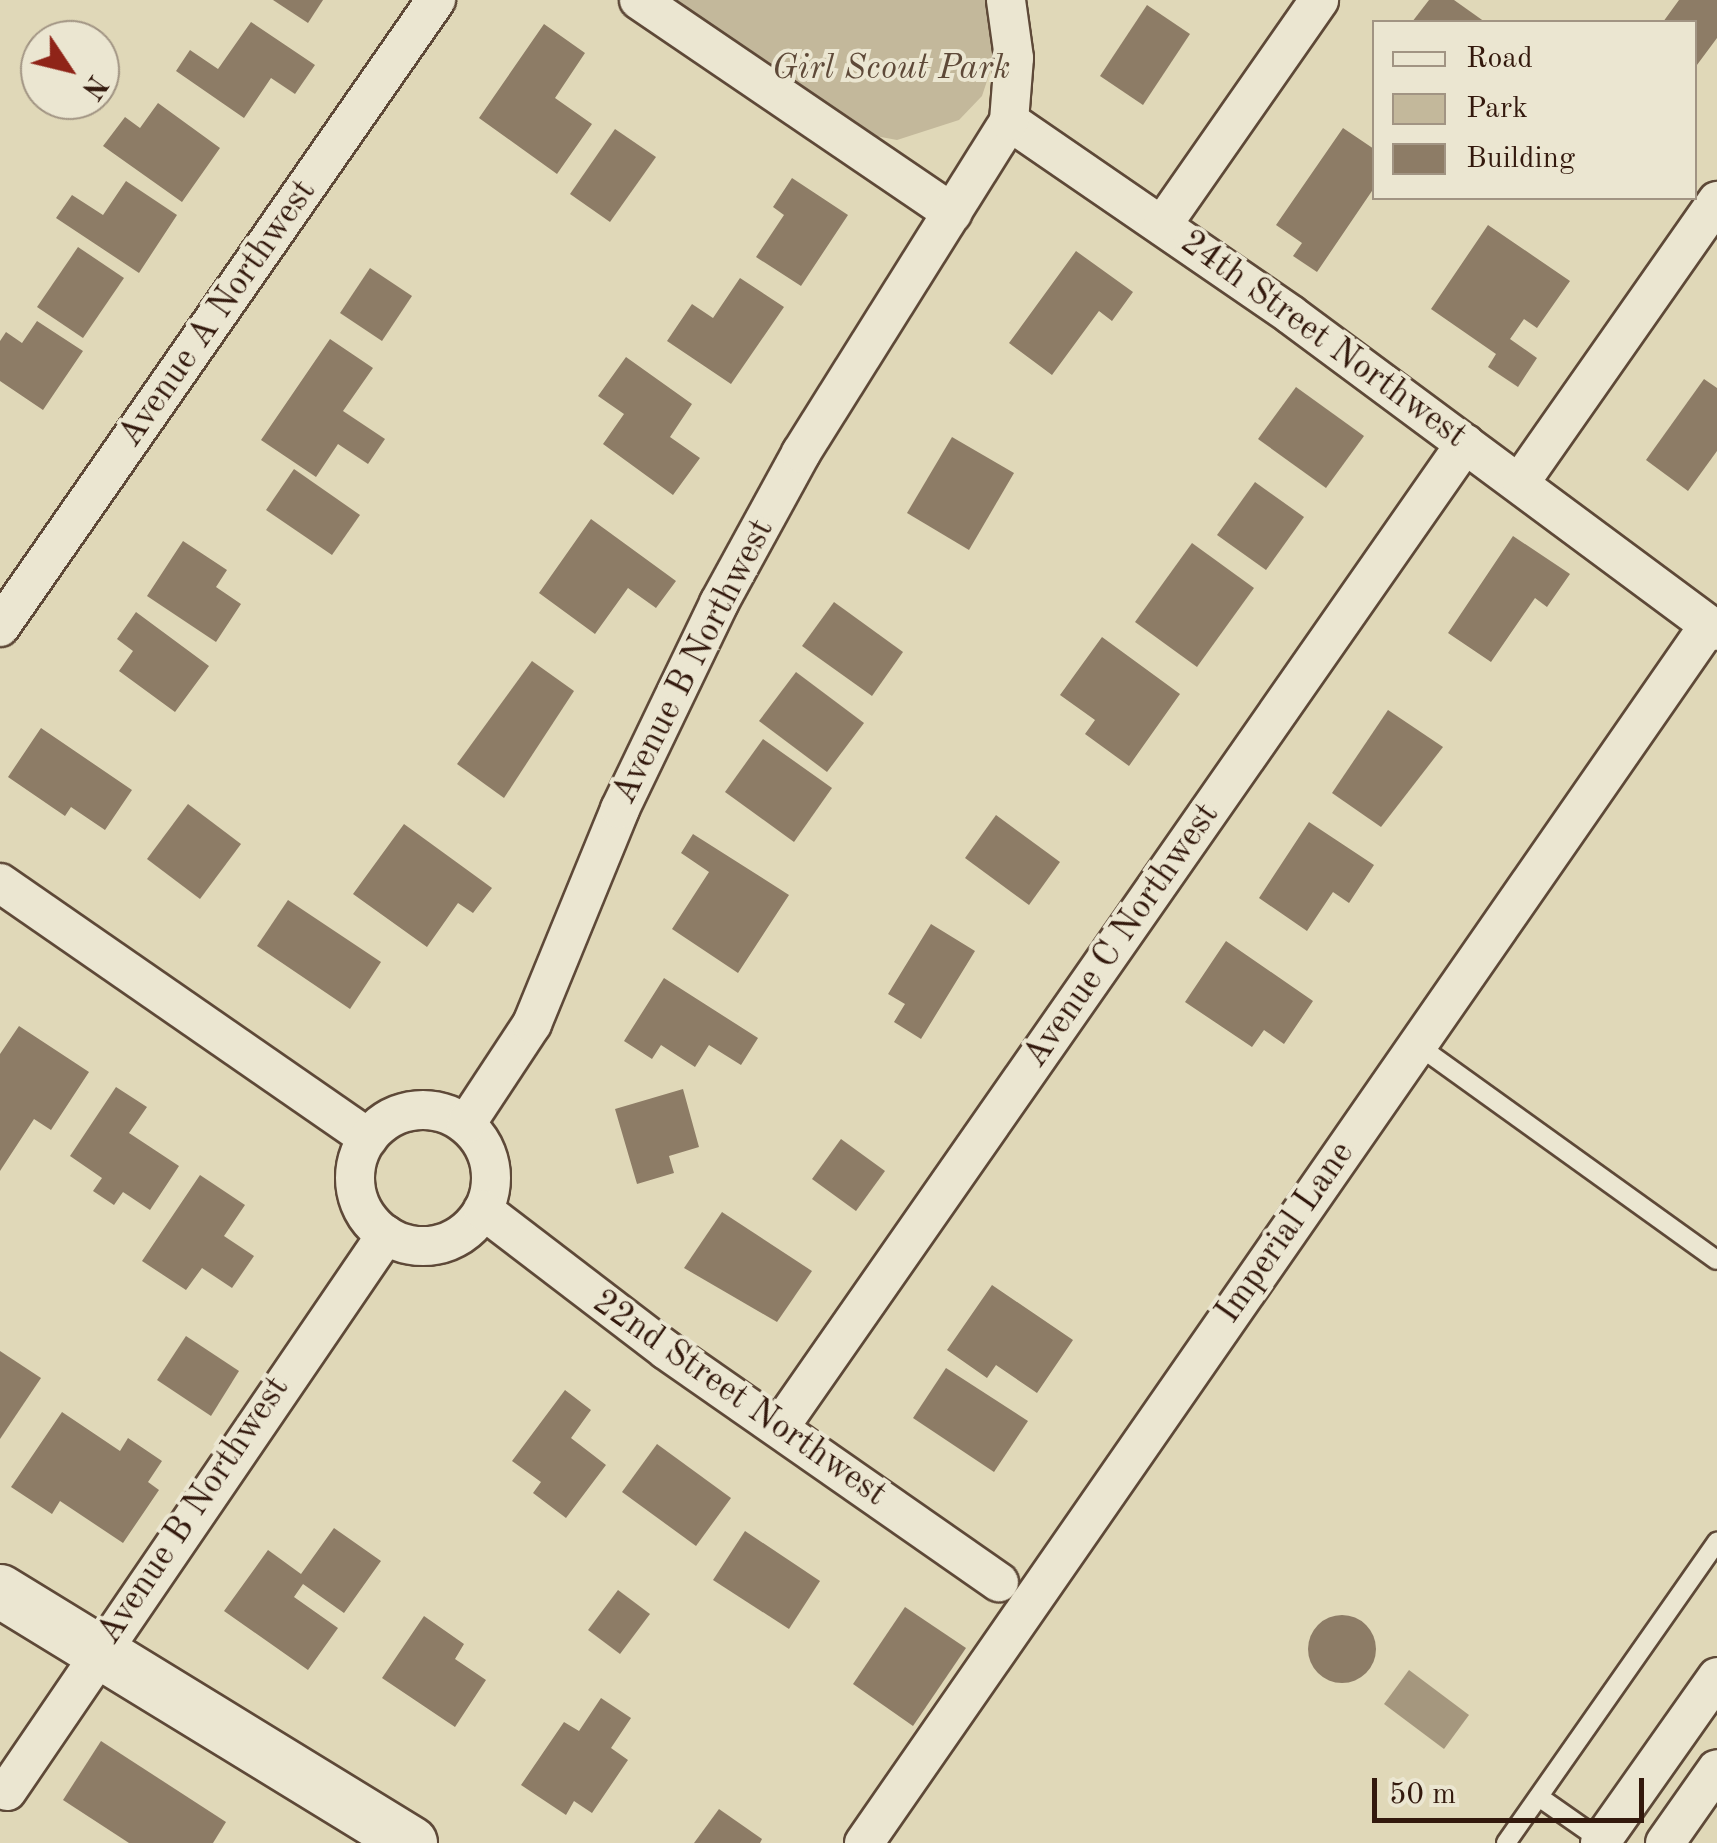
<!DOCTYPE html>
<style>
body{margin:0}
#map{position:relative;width:1717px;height:1843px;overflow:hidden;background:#e0d8b8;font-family:"Old Standard TT",serif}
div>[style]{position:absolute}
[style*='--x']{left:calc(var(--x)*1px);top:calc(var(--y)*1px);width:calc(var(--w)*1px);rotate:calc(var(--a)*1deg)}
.green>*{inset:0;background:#c3b89b}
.water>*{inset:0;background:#a5977e}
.building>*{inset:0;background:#8d7c66}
.round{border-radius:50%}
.roads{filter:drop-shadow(2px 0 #5e4938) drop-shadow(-2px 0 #5e4938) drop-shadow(0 2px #5e4938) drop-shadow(0 -2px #5e4938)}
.lane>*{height:18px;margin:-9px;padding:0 9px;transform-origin:9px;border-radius:9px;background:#ebe6d1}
.street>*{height:38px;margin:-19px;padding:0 19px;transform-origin:19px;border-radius:19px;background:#ebe6d1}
.street>.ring{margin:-19px;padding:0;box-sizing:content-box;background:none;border:38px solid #ebe6d1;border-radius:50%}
.secondary>*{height:52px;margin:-26px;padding:0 26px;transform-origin:26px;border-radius:26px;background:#ebe6d1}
span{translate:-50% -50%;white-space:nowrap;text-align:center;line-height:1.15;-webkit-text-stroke:8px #ebe6d1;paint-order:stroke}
.park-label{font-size:35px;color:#5e4938;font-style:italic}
.street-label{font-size:35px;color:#33190d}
.legend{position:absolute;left:1372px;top:20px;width:325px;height:180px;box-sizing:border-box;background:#ebe6d1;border:2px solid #a19483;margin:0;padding:12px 18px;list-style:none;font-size:30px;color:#33190d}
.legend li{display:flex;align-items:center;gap:20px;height:50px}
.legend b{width:50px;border:2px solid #a19483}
.north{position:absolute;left:20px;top:20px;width:100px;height:100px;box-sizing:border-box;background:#ebe6d1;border:2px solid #a19483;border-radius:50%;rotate:125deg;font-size:28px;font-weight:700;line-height:40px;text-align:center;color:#33190d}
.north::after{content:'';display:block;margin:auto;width:35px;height:45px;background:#8f2418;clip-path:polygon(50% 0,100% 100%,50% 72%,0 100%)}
.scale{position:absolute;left:1372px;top:1778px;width:272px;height:45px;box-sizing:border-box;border:5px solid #33190d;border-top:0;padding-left:12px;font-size:30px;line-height:35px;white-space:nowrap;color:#33190d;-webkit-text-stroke:8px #ebe6d1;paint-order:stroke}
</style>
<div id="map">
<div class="green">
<i style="clip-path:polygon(667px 0,989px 0,998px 48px,982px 96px,959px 120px,897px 140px,865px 134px)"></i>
</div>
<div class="water">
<i style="clip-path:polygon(1409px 1670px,1469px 1715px,1444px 1749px,1384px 1704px)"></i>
</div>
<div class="building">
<i style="clip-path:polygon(273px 0,323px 0,308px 23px)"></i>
<i style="clip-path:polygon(1429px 0,1454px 0,1485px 22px,1412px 22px)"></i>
<i style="clip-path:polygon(1679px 0,1717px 0,1717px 38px,1694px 69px,1694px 22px,1663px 22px)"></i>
<i style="clip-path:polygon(1147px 5px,1190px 34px,1143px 105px,1100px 76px)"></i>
<i style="clip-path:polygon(251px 22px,315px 65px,295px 94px,271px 78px,244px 118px,176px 71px,190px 50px,218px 69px)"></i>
<i style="clip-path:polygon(544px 24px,585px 53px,555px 98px,592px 124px,557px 174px,479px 118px)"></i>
<i style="clip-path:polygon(158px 103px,220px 148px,182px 202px,103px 146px,125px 117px,140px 128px)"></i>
<i style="clip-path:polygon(1343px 128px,1374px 149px,1374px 188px,1317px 272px,1293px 256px,1302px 243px,1276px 225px)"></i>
<i style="clip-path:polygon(615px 129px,656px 157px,610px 222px,570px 194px)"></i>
<i style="clip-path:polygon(792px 178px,848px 215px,801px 286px,756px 257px,784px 215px,773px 207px)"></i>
<i style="clip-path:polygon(126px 181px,177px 215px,139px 273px,56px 218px,72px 195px,103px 215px)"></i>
<i style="clip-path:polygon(1488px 225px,1570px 281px,1537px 328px,1524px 319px,1510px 339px,1537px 358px,1518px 387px,1488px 367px,1496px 354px,1431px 309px)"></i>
<i style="clip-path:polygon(78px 247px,124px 278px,83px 338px,37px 307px)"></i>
<i style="clip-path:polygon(1076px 251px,1133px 292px,1112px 321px,1099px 311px,1052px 375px,1009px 343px)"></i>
<i style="clip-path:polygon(370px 268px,412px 296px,382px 341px,340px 313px)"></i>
<i style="clip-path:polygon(740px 278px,784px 307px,731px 384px,667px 341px,692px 304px,713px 318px)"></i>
<i style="clip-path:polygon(37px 321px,83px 351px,43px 410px,0 381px,0 341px,6px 332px,22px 343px)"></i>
<i style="clip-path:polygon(330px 339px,373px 368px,343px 411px,385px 439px,368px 464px,338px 444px,316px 477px,261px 440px)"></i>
<i style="clip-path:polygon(626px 357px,692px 404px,670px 437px,700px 458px,673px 495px,603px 444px,624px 414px,598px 396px)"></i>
<i style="clip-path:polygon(1704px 379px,1717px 388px,1717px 451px,1688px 491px,1646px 460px)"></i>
<i style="clip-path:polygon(1296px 387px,1364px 436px,1326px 488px,1258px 439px)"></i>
<i style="clip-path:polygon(952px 437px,1014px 473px,969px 550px,907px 513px)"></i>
<i style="clip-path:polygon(294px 469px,360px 515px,332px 555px,266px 510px)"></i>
<i style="clip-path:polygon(1255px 482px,1304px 517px,1266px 570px,1217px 535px)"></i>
<i style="clip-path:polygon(591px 519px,676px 581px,656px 608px,628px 588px,595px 634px,539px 593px)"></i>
<i style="clip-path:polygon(1513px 536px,1570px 574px,1547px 607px,1535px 598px,1491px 662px,1448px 633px)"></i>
<i style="clip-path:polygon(183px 541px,227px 570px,216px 587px,241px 604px,216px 642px,147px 596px)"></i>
<i style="clip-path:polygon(1192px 543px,1254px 588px,1197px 667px,1135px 622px)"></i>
<i style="clip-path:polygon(834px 602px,903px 652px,872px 696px,802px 646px)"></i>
<i style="clip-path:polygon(136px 612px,209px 666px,175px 712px,119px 671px,133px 651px,117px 639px)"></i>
<i style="clip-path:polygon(1102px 637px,1180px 694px,1129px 766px,1085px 734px,1095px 720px,1060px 695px)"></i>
<i style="clip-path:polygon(532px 661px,574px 691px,504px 798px,457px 764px)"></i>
<i style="clip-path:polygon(796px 672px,864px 723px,827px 772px,759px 721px)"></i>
<i style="clip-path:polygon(1388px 710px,1443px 747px,1381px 827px,1332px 793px)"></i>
<i style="clip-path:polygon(41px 728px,132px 790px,105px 830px,71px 807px,65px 816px,8px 777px)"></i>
<i style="clip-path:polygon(763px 739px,832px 788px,794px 842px,725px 792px)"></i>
<i style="clip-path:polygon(188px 804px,241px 844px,200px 899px,147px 859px)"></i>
<i style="clip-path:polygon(996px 815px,1060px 862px,1029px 905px,965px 858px)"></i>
<i style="clip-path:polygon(1309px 822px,1374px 865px,1349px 903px,1333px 892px,1307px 931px,1259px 898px)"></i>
<i style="clip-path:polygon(404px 824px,492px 888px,473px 913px,458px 903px,427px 947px,353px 894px)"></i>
<i style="clip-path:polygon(693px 834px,789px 895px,738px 973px,672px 929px,709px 872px,681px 853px)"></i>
<i style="clip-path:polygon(288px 900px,381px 962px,350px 1009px,257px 946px)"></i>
<i style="clip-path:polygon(931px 924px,975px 951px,921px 1039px,894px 1022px,905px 1004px,888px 994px)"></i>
<i style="clip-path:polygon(1226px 941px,1313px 1001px,1284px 1044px,1264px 1030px,1252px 1047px,1185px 1002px)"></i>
<i style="clip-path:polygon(664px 978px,758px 1038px,741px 1065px,709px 1045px,695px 1067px,661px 1045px,652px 1059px,624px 1041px)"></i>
<i style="clip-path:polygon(19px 1026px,89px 1072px,51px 1130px,34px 1119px,0 1171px,0 1054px)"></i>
<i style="clip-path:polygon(116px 1087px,147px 1107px,129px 1133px,179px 1166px,150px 1210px,123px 1192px,114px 1205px,93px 1191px,102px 1178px,70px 1156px)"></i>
<i style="clip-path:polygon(683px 1089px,699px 1147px,669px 1156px,674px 1173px,637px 1184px,615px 1109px)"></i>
<i style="clip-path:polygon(841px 1139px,885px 1171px,856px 1211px,812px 1179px)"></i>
<i style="clip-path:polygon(200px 1175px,245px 1205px,224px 1236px,254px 1256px,232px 1288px,202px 1268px,186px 1290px,142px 1261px)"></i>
<i style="clip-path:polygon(722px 1212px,812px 1271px,777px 1322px,684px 1268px)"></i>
<i style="clip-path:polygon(992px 1285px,1073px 1340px,1037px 1393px,996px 1365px,987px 1378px,947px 1350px)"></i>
<i style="clip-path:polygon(186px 1336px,239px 1371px,211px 1416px,157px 1380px)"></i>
<i style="clip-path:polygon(0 1351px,41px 1378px,0 1439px)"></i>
<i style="clip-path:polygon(946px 1368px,1028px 1421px,994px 1472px,913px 1418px)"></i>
<i style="clip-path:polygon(565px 1390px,591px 1410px,571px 1438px,606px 1465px,566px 1518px,533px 1493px,541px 1482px,512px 1461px)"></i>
<i style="clip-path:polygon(62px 1412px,120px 1451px,128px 1438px,162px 1461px,148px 1482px,159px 1490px,123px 1543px,60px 1501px,52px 1514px,11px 1487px)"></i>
<i style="clip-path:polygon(657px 1444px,731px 1498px,696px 1546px,622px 1492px)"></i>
<i style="clip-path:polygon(334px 1528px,381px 1561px,344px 1613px,303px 1584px,294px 1597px,338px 1628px,308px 1670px,224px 1611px,268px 1550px,301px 1574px)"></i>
<i style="clip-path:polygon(745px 1531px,820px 1581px,789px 1629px,713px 1580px)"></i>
<i style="clip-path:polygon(618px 1590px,650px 1614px,620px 1654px,588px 1630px)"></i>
<i style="clip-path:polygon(905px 1607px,966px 1648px,913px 1726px,853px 1684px)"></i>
<i class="round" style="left:1308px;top:1615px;width:68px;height:68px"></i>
<i style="clip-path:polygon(424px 1616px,464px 1644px,455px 1659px,486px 1680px,455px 1727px,382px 1678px)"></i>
<i style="clip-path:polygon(601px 1698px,631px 1718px,611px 1748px,628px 1760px,592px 1813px,574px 1801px,566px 1815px,521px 1785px,564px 1722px,579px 1731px)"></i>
<i style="clip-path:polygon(101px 1741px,226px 1822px,213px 1843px,129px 1843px,63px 1800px)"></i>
<i style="clip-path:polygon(719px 1809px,762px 1839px,760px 1843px,694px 1843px)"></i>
</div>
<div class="roads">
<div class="lane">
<i style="--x:1416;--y:1044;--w:370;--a:35.7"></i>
<i style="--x:1539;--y:1797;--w:77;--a:34.9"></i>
<i style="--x:1506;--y:1843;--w:368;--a:-55"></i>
</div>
<div class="street">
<i style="--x:639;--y:0;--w:379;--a:34.2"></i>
<i style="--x:1009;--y:121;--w:342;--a:34.5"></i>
<i style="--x:1291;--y:315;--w:530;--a:36.57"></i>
<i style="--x:1163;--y:224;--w:273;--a:-55.1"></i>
<i style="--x:1521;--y:481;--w:342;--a:-55"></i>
<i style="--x:0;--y:627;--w:764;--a:-55.19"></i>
<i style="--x:0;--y:883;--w:448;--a:34.7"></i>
<i class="ring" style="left:355px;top:1110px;width:98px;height:98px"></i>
<i style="--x:466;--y:1124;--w:120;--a:-56.6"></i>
<i style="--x:532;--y:1024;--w:232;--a:-67.7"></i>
<i style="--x:620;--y:809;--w:229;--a:-64.3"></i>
<i style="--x:719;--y:603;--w:171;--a:-61.3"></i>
<i style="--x:801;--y:453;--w:392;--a:-57.9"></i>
<i style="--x:1009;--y:121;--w:63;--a:-85.5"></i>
<i style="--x:1014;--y:58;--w:59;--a:-97.9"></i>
<i style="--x:483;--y:1210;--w:230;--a:37.4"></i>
<i style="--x:666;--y:1350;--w:406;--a:34.9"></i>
<i style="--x:779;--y:1428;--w:1200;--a:-55.12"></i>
<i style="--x:7;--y:1791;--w:673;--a:-55.72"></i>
<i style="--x:864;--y:1843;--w:1482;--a:-55.25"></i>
<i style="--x:1600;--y:1843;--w:203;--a:-54.8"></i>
<i style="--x:1665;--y:1843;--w:90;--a:-54.9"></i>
</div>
<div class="secondary">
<i style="--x:0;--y:1591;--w:482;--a:31.5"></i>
</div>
</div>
<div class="park-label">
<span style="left:891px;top:69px">Girl Scout Park</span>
</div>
<div class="street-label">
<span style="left:218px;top:314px;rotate:-55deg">Avenue A Northwest</span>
<span style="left:1323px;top:340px;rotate:36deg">24th Street Northwest</span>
<span style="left:694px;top:662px;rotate:-63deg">Avenue B Northwest</span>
<span style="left:1122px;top:936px;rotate:-55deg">Avenue C Northwest</span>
<span style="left:1286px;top:1233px;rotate:-55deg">Imperial Lane</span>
<span style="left:739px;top:1399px;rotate:35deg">22nd Street Northwest</span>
<span style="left:194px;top:1511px;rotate:-56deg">Avenue B Northwest</span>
</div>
<ul class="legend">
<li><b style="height:12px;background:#ebe6d1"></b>Road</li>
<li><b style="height:28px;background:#c3b89b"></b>Park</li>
<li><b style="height:28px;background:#8d7c66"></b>Building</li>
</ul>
<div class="north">N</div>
<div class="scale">50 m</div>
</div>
